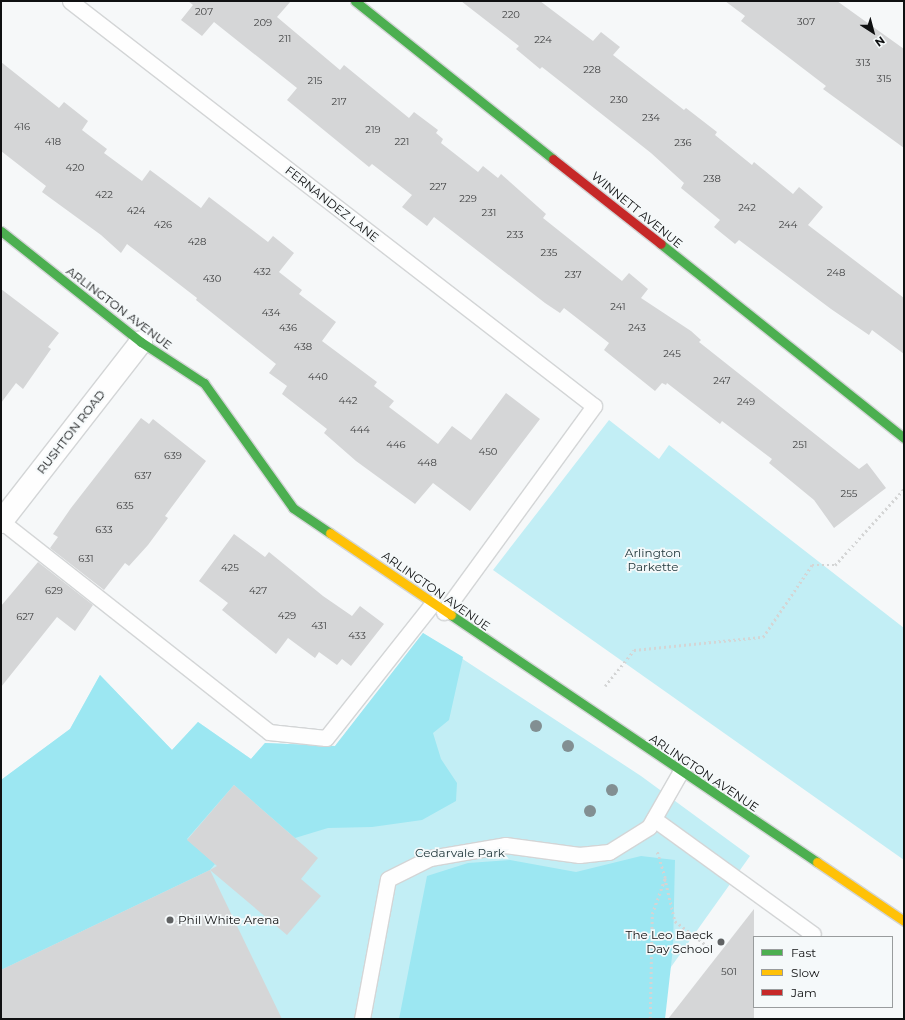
<!DOCTYPE html>
<style>
body{margin:0}
#map{position:relative;width:905px;height:1020px;overflow:hidden;background:#f6f8f9;font-family:Montserrat,sans-serif}
div>[style]{position:absolute}
[style*='--x']{left:calc(var(--x)*1px);top:calc(var(--y)*1px);width:calc(var(--w)*1px);rotate:calc(var(--a)*1deg)}
.green>*{inset:0;background:#c2eef5}
.forest>*{inset:0;background:#9ce7f2}
.building>*{inset:0;background:#d5d6d7}
.path>*{height:2.5px;margin-top:-1.25px;transform-origin:0;background:repeating-linear-gradient(90deg,#d4d5d5 0 2px,transparent 0 5px)}
.roads{filter:drop-shadow(1px 0 #d3d5d6) drop-shadow(-1px 0 #d3d5d6) drop-shadow(0 1px #d3d5d6) drop-shadow(0 -1px #d3d5d6)}
.lane>*{height:15px;margin:-7.5px;padding:0 7.5px;transform-origin:7.5px;border-radius:7.5px;background:#fefefe}
.street>*{height:22px;margin:-11px;padding:0 11px;transform-origin:11px;border-radius:11px;background:#fefefe}
.fast>*{height:9px;margin:-4.5px;padding:0 4.5px;transform-origin:4.5px;border-radius:4.5px;background:#4caf50}
.slow>*{height:9px;margin:-4.5px;padding:0 4.5px;transform-origin:4.5px;border-radius:4.5px;background:#ffc107}
.jam>*{height:9px;margin:-4.5px;padding:0 4.5px;transform-origin:4.5px;border-radius:4.5px;background:#c62828}
.trees>*{width:12px;height:12px;margin:-6px;border-radius:50%;background:#828f92}
.dots>*{width:11px;height:11px;translate:-50% -50%;box-sizing:border-box;border:2px solid #f5f9fa;border-radius:50%}
span{translate:-50% -50%;white-space:nowrap;text-align:center;line-height:1.15;-webkit-text-stroke:3.5px #f5f9fa;paint-order:stroke}
.number-label{font-size:10px;color:#414243}
.number-label span{-webkit-text-stroke-width:0}
.street-label{font-size:12px;color:#101112}
.park-label{font-size:12px;color:#23393d}
.poi-label{font-size:12px;color:#101112}
.left{translate:0 -50%;text-align:left}
.right{translate:-100% -50%;text-align:right}
.frame{position:absolute;inset:0;border:2px solid #101112;pointer-events:none}
.legend{position:absolute;left:753px;top:936px;width:140px;height:72px;box-sizing:border-box;background:#f5f9fa;border:1px solid #999c9d;margin:0;padding:5px 7px;list-style:none;font-size:12px;color:#101112}
.legend li{display:flex;align-items:center;gap:8px;height:20px}
.legend b{width:20px;border:1px solid #999c9d}
.north{position:absolute;left:853px;top:12px;width:40px;height:40px;-webkit-text-stroke:3px #f5f9fa;paint-order:stroke;rotate:144deg;font-size:11px;font-weight:700;line-height:16px;text-align:center;color:#101112}
.north::after{content:'';display:block;margin:auto;width:14px;height:18px;background:#101112;clip-path:polygon(50% 0,100% 100%,50% 72%,0 100%)}
</style>
<div id="map">
<div class="green">
<i style="clip-path:polygon(609px 420px,659px 459px,669px 445px,904px 628px,904px 860px,493px 570px)"></i>
<i style="clip-path:polygon(423px 633px,641px 776px,750px 856px,634px 1019px,1px 1019px,1px 780px,70px 729px,100px 675px,172px 750px,198px 722px,251px 759px,265px 743px,335px 746px)"></i>
</div>
<div class="forest">
<i style="clip-path:polygon(423px 633px,463px 657px,449px 720px,433px 733px,441px 759px,457px 783px,456px 801px,422px 820px,372px 827px,328px 828px,295px 838px,234px 785px,187px 839px,215px 864px,210px 870px,1px 970px,1px 780px,70px 729px,100px 675px,172px 750px,198px 722px,251px 759px,265px 743px,335px 746px)"></i>
<i style="clip-path:polygon(641px 856px,675px 860px,673px 948px,665px 1019px,399px 1019px,427px 876px,468px 863px,510px 860px,576px 872px)"></i>
</div>
<div class="building">
<i style="clip-path:polygon(188px 1px,291px 1px,277px 17px,340px 70px,344px 65px,409px 118px,414px 112px,438px 130px,436px 133px,443px 139px,441px 143px,478px 172px,483px 166px,498px 178px,501px 174px,546px 214px,543px 218px,622px 281px,629px 273px,648px 289px,641px 298px,691px 331px,701px 340px,699px 342px,859px 469px,867px 463px,886px 488px,834px 528px,814px 500px,769px 463px,772px 459px,722px 421px,720px 424px,667px 383px,666px 385px,662px 383px,655px 391px,604px 350px,609px 343px,564px 308px,560px 313px,545px 303px,434px 217px,427px 226px,402px 207px,412px 195px,372px 164px,369px 167px,287px 100px,297px 88px,214px 22px,202px 36px,181px 20px,193px 5px)"></i>
<i style="clip-path:polygon(461px 1px,540px 1px,593px 41px,601px 32px,620px 47px,613px 55px,684px 110px,686px 108px,717px 132px,715px 135px,752px 165px,754px 162px,793px 194px,799px 187px,823px 207px,808px 225px,904px 298px,904px 354px,872px 330px,869px 335px,831px 309px,739px 240px,735px 244px,714px 227px,720px 220px,681px 188px,684px 183px,651px 153px,542px 67px,540px 69px,516px 49px,519px 46px)"></i>
<i style="clip-path:polygon(725px 1px,837px 1px,904px 49px,904px 148px,823px 89px,826px 86px,741px 21px,745px 16px)"></i>
<i style="clip-path:polygon(1px 62px,59px 108px,64px 102px,88px 121px,82px 130px,107px 149px,104px 153px,142px 181px,150px 170px,201px 208px,209px 197px,268px 242px,273px 236px,294px 253px,279px 272px,302px 290px,299px 294px,336px 322px,322px 341px,377px 382px,374px 386px,394px 401px,389px 407px,438px 444px,452px 426px,471px 440px,506px 393px,540px 419px,470px 511px,433px 483px,415px 504px,356px 461px,324px 433px,327px 429px,282px 394px,287px 386px,269px 373px,276px 364px,196px 300px,197px 298px,127px 244px,121px 253px,101px 235px,42px 192px,46px 186px,1px 151px)"></i>
<i style="clip-path:polygon(1px 289px,59px 333px,48px 347px,51px 349px,23px 389px,16px 383px,1px 403px)"></i>
<i style="clip-path:polygon(141px 418px,149px 424px,153px 419px,206px 461px,165px 516px,168px 518px,148px 545px,129px 566px,125px 563px,104px 590px,50px 548px,58px 537px,53px 534px,71px 508px)"></i>
<i style="clip-path:polygon(234px 534px,265px 557px,269px 552px,323px 596px,352px 616px,360px 606px,384px 624px,351px 666px,342px 659px,337px 665px,319px 652px,315px 658px,288px 638px,276px 654px,222px 610px,228px 603px,199px 581px)"></i>
<i style="clip-path:polygon(38px 562px,93px 605px,75px 631px,57px 617px,1px 687px,1px 606px)"></i>
<i style="clip-path:polygon(234px 785px,318px 858px,301px 879px,321px 896px,287px 935px,210px 870px,217px 866px,187px 840px)"></i>
<i style="clip-path:polygon(210px 870px,282px 1019px,1px 1019px,1px 970px)"></i>
<i style="clip-path:polygon(754px 909px,754px 1019px,668px 1019px)"></i>
</div>
<div class="path">
<i style="--x:605;--y:686;--w:46;--a:-51.1"></i>
<i style="--x:634;--y:650;--w:130;--a:-5.8"></i>
<i style="--x:763;--y:637;--w:87;--a:-55.8"></i>
<i style="--x:812;--y:565;--w:23;--a:0"></i>
<i style="--x:835;--y:565;--w:103;--a:-47.8"></i>
<i style="--x:665;--y:878;--w:44;--a:76.9"></i>
<i style="--x:675;--y:921;--w:49;--a:37.6"></i>
<i style="--x:650;--y:1019;--w:105;--a:-88.9"></i>
<i style="--x:652;--y:914;--w:38;--a:-70"></i>
<i style="--x:665;--y:878;--w:28;--a:-107"></i>
</div>
<div class="roads">
<div class="lane">
<i style="--x:70;--y:1;--w:662;--a:37.7"></i>
<i style="--x:594;--y:406;--w:255;--a:126.1"></i>
<i style="--x:1;--y:521;--w:341;--a:38.2"></i>
<i style="--x:269;--y:732;--w:57;--a:6"></i>
<i style="--x:326;--y:738;--w:172;--a:-51.6"></i>
<i style="--x:654;--y:819;--w:196;--a:35.9"></i>
<i style="--x:362;--y:1019;--w:142;--a:-79.5"></i>
<i style="--x:388;--y:879;--w:47;--a:-26.6"></i>
<i style="--x:430;--y:858;--w:76;--a:-9.8"></i>
<i style="--x:505;--y:845;--w:75;--a:7.7"></i>
<i style="--x:579;--y:855;--w:30;--a:-6"></i>
<i style="--x:609;--y:852;--w:47;--a:-32"></i>
<i style="--x:649;--y:827;--w:64;--a:-60.3"></i>
</div>
<div class="street">
<i style="--x:1;--y:522;--w:228;--a:-52.1"></i>
</div>
<div class="fast">
<i style="--x:355;--y:1;--w:253;--a:38.6"></i>
<i style="--x:1;--y:231;--w:179;--a:38.4"></i>
<i style="--x:141;--y:342;--w:75;--a:33.1"></i>
<i style="--x:204;--y:383;--w:153;--a:54.5"></i>
<i style="--x:293;--y:508;--w:45;--a:34"></i>
<i style="--x:661;--y:244;--w:311;--a:38.6"></i>
<i style="--x:451;--y:615;--w:442;--a:34"></i>
</div>
<div class="slow">
<i style="--x:330;--y:533;--w:146;--a:34.1"></i>
<i style="--x:817;--y:862;--w:105;--a:34.1"></i>
</div>
<div class="jam">
<i style="--x:553;--y:159;--w:137;--a:38.2"></i>
</div>
</div>
<div class="trees">
<i style="left:536px;top:726px"></i>
<i style="left:568px;top:746px"></i>
<i style="left:612px;top:790px"></i>
<i style="left:590px;top:811px"></i>
</div>
<div class="dots">
<i style="left:170px;top:920px;background:#606263"></i>
<i style="left:721px;top:942px;background:#606263"></i>
</div>
<div class="number-label">
<span style="left:204px;top:12px">207</span>
<span style="left:511px;top:15px">220</span>
<span style="left:806px;top:22px">307</span>
<span style="left:263px;top:23px">209</span>
<span style="left:285px;top:39px">211</span>
<span style="left:543px;top:40px">224</span>
<span style="left:863px;top:63px">313</span>
<span style="left:592px;top:70px">228</span>
<span style="left:884px;top:79px">315</span>
<span style="left:315px;top:81px">215</span>
<span style="left:619px;top:100px">230</span>
<span style="left:339px;top:102px">217</span>
<span style="left:651px;top:118px">234</span>
<span style="left:22px;top:127px">416</span>
<span style="left:373px;top:130px">219</span>
<span style="left:53px;top:142px">418</span>
<span style="left:402px;top:142px">221</span>
<span style="left:683px;top:143px">236</span>
<span style="left:75px;top:168px">420</span>
<span style="left:712px;top:179px">238</span>
<span style="left:438px;top:187px">227</span>
<span style="left:104px;top:195px">422</span>
<span style="left:468px;top:199px">229</span>
<span style="left:747px;top:208px">242</span>
<span style="left:136px;top:211px">424</span>
<span style="left:489px;top:213px">231</span>
<span style="left:163px;top:225px">426</span>
<span style="left:788px;top:225px">244</span>
<span style="left:515px;top:235px">233</span>
<span style="left:197px;top:242px">428</span>
<span style="left:549px;top:253px">235</span>
<span style="left:262px;top:272px">432</span>
<span style="left:836px;top:273px">248</span>
<span style="left:573px;top:275px">237</span>
<span style="left:212px;top:279px">430</span>
<span style="left:618px;top:307px">241</span>
<span style="left:271px;top:313px">434</span>
<span style="left:288px;top:328px">436</span>
<span style="left:637px;top:328px">243</span>
<span style="left:303px;top:347px">438</span>
<span style="left:672px;top:354px">245</span>
<span style="left:318px;top:377px">440</span>
<span style="left:722px;top:381px">247</span>
<span style="left:348px;top:401px">442</span>
<span style="left:746px;top:402px">249</span>
<span style="left:360px;top:430px">444</span>
<span style="left:396px;top:445px">446</span>
<span style="left:800px;top:445px">251</span>
<span style="left:488px;top:452px">450</span>
<span style="left:173px;top:456px">639</span>
<span style="left:427px;top:463px">448</span>
<span style="left:143px;top:476px">637</span>
<span style="left:849px;top:494px">255</span>
<span style="left:125px;top:506px">635</span>
<span style="left:104px;top:530px">633</span>
<span style="left:86px;top:559px">631</span>
<span style="left:230px;top:568px">425</span>
<span style="left:54px;top:591px">629</span>
<span style="left:258px;top:591px">427</span>
<span style="left:287px;top:616px">429</span>
<span style="left:25px;top:617px">627</span>
<span style="left:319px;top:626px">431</span>
<span style="left:357px;top:636px">433</span>
<span style="left:729px;top:972px">501</span>
</div>
<div class="street-label">
<span style="left:332px;top:204px;rotate:38deg">FERNANDEZ LANE</span>
<span style="left:637px;top:210px;rotate:39deg">WINNETT AVENUE</span>
<span style="left:119px;top:308px;rotate:37deg">ARLINGTON AVENUE</span>
<span style="left:71px;top:432px;rotate:-52deg">RUSHTON ROAD</span>
<span style="left:436px;top:591px;rotate:35deg">ARLINGTON AVENUE</span>
<span style="left:704px;top:773px;rotate:34deg">ARLINGTON AVENUE</span>
</div>
<div class="park-label">
<span style="left:653px;top:560px">Arlington<br>Parkette</span>
<span style="left:460px;top:853px">Cedarvale Park</span>
</div>
<div class="poi-label">
<span class="left" style="left:178px;top:920px">Phil White Arena</span>
<span class="right" style="left:713px;top:942px">The Leo Baeck<br>Day School</span>
</div>
<div class="frame"></div>
<ul class="legend">
<li><b style="height:5px;background:#4caf50"></b>Fast</li>
<li><b style="height:5px;background:#ffc107"></b>Slow</li>
<li><b style="height:5px;background:#c62828"></b>Jam</li>
</ul>
<div class="north">N</div>
</div>
